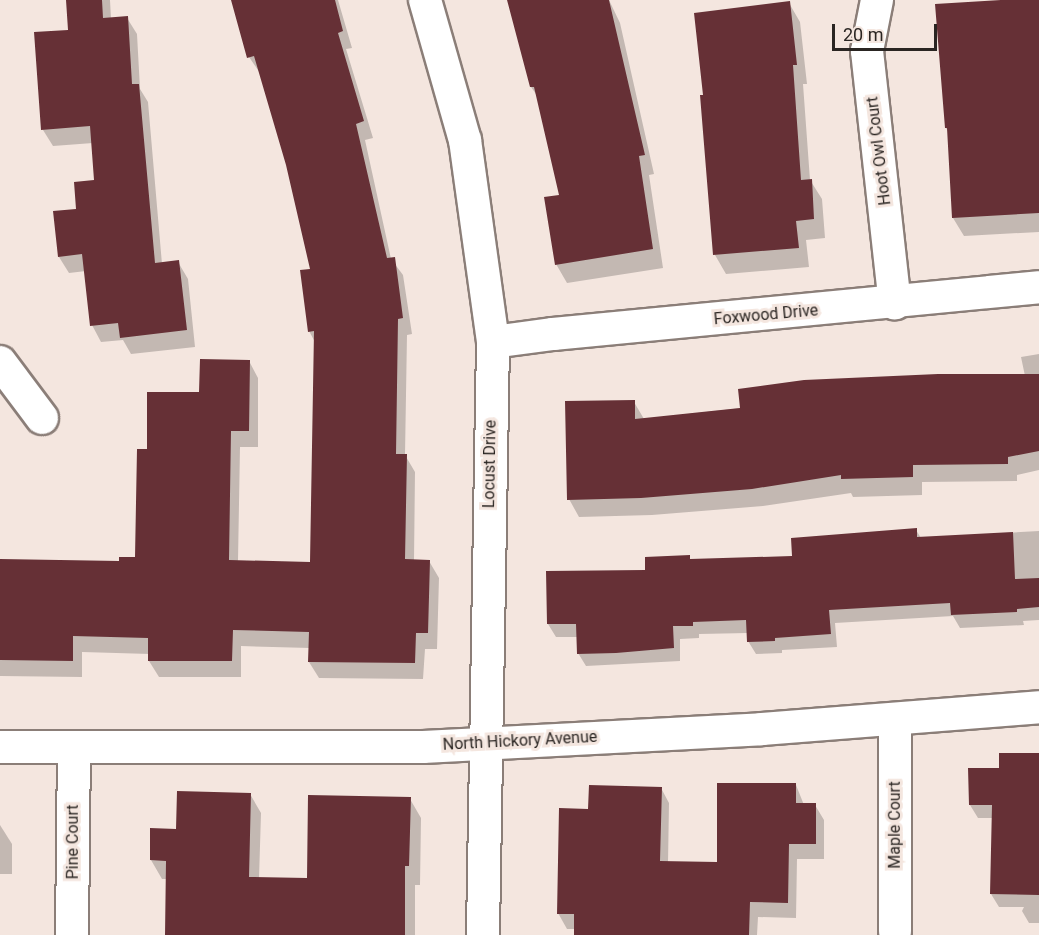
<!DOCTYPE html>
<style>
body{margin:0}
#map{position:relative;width:1039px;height:935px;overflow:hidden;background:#f4e6df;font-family:Roboto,sans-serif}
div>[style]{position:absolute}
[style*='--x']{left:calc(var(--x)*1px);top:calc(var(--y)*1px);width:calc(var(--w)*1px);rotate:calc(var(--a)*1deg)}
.shadow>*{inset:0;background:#0003}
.building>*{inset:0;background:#663036}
.roads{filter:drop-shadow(2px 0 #8b7e78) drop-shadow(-2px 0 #8b7e78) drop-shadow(0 2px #8b7e78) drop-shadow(0 -2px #8b7e78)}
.street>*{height:32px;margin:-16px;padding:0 16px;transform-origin:16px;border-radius:16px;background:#fff}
span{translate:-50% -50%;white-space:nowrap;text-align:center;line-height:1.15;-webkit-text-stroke:6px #f4e6df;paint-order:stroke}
.street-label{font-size:16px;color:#2a2522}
.scale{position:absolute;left:832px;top:24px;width:105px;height:27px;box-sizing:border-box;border:3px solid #2a2522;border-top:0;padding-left:8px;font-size:18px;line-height:21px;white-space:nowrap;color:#2a2522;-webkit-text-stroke:4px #f4e6df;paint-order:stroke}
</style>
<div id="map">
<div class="shadow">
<i style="clip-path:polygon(67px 0,110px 0,111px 19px,127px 18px,137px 34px,140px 89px,148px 102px,162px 264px,178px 262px,188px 279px,195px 347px,131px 354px,123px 340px,101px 342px,92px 325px,86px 271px,69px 273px,59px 257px,78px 210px,96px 182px,93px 143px,53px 146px,43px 130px,69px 32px)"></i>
<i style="clip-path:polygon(233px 0,338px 0,352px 48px,346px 49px,373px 138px,365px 140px,391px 259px,403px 275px,412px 334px,407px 335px,405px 455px,415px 472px,414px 561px,429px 561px,439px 578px,437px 649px,425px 649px,423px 679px,319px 678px,309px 662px,310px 648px,241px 646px,241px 677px,159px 677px,149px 661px,150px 654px,82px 652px,82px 677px,0 676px,0 561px,120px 562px,137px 559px,148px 451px,201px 394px,249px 361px,258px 378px,258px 447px,240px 447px,238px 561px,312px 563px,315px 342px,309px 331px,312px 270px,287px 164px,260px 73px,249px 57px)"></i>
<i style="clip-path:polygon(508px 0,609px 0,620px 23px,654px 174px,649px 175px,663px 268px,567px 283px,556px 264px,561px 196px,538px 97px,531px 87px)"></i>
<i style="clip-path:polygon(1026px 0,1039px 0,1039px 232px,964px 236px,953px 218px,949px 133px,946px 128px)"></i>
<i style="clip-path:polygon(789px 3px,800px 22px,807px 84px,803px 84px,810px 180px,822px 199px,825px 238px,806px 240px,809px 267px,726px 274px,715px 255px,702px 96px)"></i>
<i style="clip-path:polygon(1039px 354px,1039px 470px,1017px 475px,1017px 481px,922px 482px,922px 495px,853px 497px,851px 493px,763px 506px,652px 515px,579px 517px,569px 499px,634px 402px,644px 419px,1025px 376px,1021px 357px)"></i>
<i style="clip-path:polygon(916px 530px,921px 538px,1039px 531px,1039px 620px,1023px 621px,1024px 625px,960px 628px,953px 616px,835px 623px,837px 647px,782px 650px,782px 653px,756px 654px,748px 641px,748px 633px,699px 634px,699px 638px,680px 639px,680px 661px,586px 666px,578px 653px,578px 637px,556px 637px,548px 624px,647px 571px,689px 557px,691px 560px,794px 557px)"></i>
<i style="clip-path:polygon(1039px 755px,1039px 923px,1029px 923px,1022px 911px,1024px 907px,999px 907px,991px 894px,993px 818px,978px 818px,970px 805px,1001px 770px)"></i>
<i style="clip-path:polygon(796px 785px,804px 805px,815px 805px,824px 820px,824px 859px,797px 859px,796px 918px,758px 917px,757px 935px,576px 935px,576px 929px,567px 929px,558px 913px,590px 810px,661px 788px,669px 803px,668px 863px,718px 863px)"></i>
<i style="clip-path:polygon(250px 794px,261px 813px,259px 879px,308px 880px,410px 799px,421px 818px,420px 885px,415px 885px,415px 935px,167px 935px,168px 879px,162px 879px,151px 860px,178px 831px)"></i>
<i style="clip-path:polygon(0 825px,12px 844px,12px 874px,0 874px)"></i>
</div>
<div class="building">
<i style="clip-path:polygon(66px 0,102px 0,103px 18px,128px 16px,132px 84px,139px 84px,155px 263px,179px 260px,187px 330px,120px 338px,118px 323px,90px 326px,82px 254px,58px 257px,53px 211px,76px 209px,74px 182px,94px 180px,90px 126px,41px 130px,34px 32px,68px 30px)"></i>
<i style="clip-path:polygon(231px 0,335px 0,343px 31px,338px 33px,364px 121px,356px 124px,387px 258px,395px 257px,403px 318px,398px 319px,396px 454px,407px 454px,405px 559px,430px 560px,428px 633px,416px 633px,415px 663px,308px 662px,309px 632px,233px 630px,232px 661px,148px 661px,148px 638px,73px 636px,73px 661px,0 660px,0 559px,119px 561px,119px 557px,135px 557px,137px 449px,147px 449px,147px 392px,199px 392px,200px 359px,250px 360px,249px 431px,231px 431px,229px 560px,310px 562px,314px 331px,308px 332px,300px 270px,310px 269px,286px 165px,254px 56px,247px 58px)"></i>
<i style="clip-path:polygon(507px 0,609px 0,645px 155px,639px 156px,653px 249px,555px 265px,544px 197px,559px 195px,534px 87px,530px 87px)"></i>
<i style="clip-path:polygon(1001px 0,1039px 0,1039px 213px,952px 218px,947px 128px,945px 128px,935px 4px)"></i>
<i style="clip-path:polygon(790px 1px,797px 65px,793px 65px,801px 180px,812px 179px,814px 219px,796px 221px,799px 248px,713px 255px,700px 95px,703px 95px,694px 13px)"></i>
<i style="clip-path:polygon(938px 374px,1039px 374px,1039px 451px,1008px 457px,1008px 464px,913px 465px,913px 477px,841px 479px,841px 475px,752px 489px,641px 498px,567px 500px,565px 401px,635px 400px,635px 419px,740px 408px,738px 389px,804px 380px)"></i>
<i style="clip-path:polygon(917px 528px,917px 537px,1013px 532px,1015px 579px,1039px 578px,1039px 607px,1017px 609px,1017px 612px,951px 615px,950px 603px,829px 610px,831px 634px,775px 638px,775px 641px,747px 642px,746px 620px,693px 622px,693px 626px,673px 626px,674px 648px,616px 653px,577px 654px,576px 624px,547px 624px,546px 571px,645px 570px,645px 557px,690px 555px,690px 559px,792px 556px,791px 538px)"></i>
<i style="clip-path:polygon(999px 753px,1039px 753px,1039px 895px,990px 894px,992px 805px,969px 805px,968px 768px,999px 768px)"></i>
<i style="clip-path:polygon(717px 783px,796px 783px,796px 803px,816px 803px,816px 844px,789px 844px,788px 903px,750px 902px,749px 935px,574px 935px,574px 914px,557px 914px,559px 808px,588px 809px,589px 785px,662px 787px,660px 861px,717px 862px)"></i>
<i style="clip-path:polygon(177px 791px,251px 793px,249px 877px,307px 878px,308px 795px,411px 797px,409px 866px,405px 866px,405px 935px,165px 935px,166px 861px,150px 860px,150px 828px,176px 829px)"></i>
</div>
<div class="roads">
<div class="street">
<i style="--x:425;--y:0;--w:146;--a:74.1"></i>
<i style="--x:465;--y:140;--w:204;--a:82.1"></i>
<i style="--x:493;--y:342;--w:593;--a:90.97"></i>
<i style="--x:877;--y:0;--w:52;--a:101.1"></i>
<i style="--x:867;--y:51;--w:254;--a:83.7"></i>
<i style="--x:493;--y:342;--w:61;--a:-7.6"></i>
<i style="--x:553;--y:334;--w:488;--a:-5.5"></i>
<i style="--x:0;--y:362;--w:70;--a:53.1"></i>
<i style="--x:0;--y:747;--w:423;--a:0"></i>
<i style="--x:423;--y:747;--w:339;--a:-3"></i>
<i style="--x:762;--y:729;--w:278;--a:-4.5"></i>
<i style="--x:895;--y:931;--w:211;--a:-90"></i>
<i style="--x:72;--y:935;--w:187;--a:-89.4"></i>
</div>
</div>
<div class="street-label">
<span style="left:879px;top:151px;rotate:-97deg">Hoot Owl Court</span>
<span style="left:766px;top:315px;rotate:-5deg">Foxwood Drive</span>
<span style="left:490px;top:464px;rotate:-89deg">Locust Drive</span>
<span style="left:520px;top:741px;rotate:-3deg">North Hickory Avenue</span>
<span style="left:895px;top:825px;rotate:-90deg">Maple Court</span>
<span style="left:73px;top:842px;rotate:-90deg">Pine Court</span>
</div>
<div class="scale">20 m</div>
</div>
